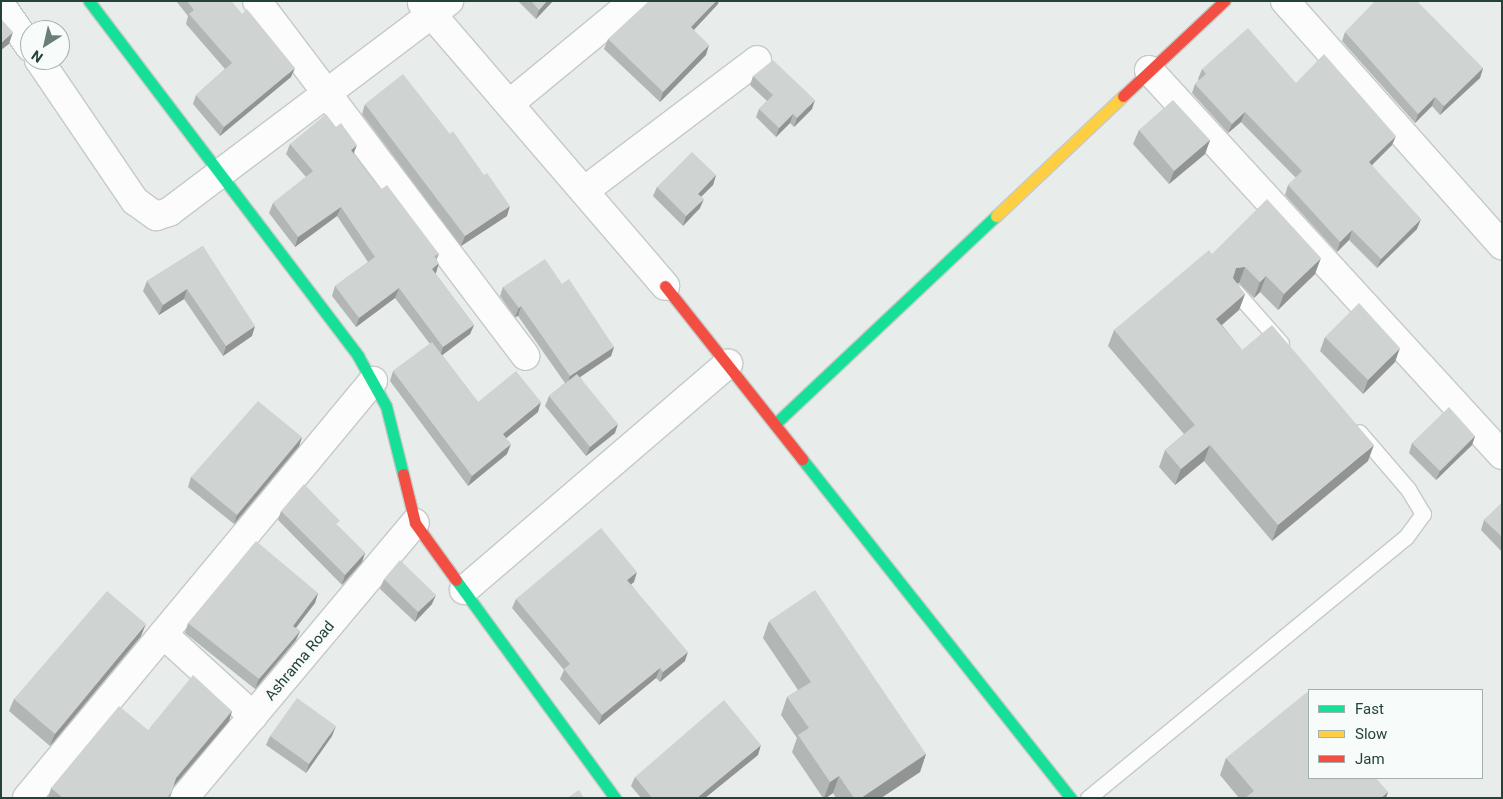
<!DOCTYPE html>
<style>
body{margin:0}
#map{position:relative;width:1503px;height:799px;overflow:hidden;background:#e8edeb;font-family:Roboto,sans-serif}
div>[style]{position:absolute}
[style*='--x']{left:calc(var(--x)*1px);top:calc(var(--y)*1px);width:calc(var(--w)*1px);rotate:calc(var(--a)*1deg)}
.roads{filter:drop-shadow(1px 0 #c5cac8) drop-shadow(-1px 0 #c5cac8) drop-shadow(0 1px #c5cac8) drop-shadow(0 -1px #c5cac8)}
.lane>*{height:15px;margin:-7.5px;padding:0 7.5px;transform-origin:7.5px;border-radius:7.5px;background:#fcfcfc}
.street>*{height:28px;margin:-14px;padding:0 14px;transform-origin:14px;border-radius:14px;background:#fcfcfc}
.fast>*{height:11px;margin:-5.5px;padding:0 5.5px;transform-origin:5.5px;border-radius:5.5px;background:#16e098}
.slow>*{height:11px;margin:-5.5px;padding:0 5.5px;transform-origin:5.5px;border-radius:5.5px;background:#ffcf43}
.jam>*{height:11px;margin:-5.5px;padding:0 5.5px;transform-origin:5.5px;border-radius:5.5px;background:#f24e42}
.wall>*{inset:0;background:#b2b6b5}
.shaded-wall>*{inset:0;background:#919493}
.building>*{inset:0;background:#cfd4d2}
span{translate:-50% -50%;white-space:nowrap;text-align:center;line-height:1.15;-webkit-text-stroke:4.5px #f7fbf9;paint-order:stroke}
.street-label{font-size:15px;color:#24423a}
.frame{position:absolute;inset:0;border:2px solid #24423a;pointer-events:none}
.legend{position:absolute;left:1308px;top:689px;width:175px;height:90px;box-sizing:border-box;background:#f7fbf9;border:1px solid #a3b1ad;margin:0;padding:6px 9px;list-style:none;font-size:15px;color:#24423a}
.legend li{display:flex;align-items:center;gap:10px;height:25px}
.legend b{width:25px;border:1px solid #a3b1ad}
.north{position:absolute;left:20px;top:20px;width:50px;height:50px;box-sizing:border-box;background:#f7fbf9;border:1px solid #a3b1ad;border-radius:50%;rotate:215deg;font-size:14px;font-weight:700;line-height:20px;text-align:center;color:#24423a}
.north::after{content:'';display:block;margin:auto;width:18px;height:22px;background:#697e78;clip-path:polygon(50% 0,100% 100%,50% 72%,0 100%)}
</style>
<div id="map">
<div class="roads">
<div class="lane">
<i style="--x:1236;--y:292;--w:68;--a:48.6"></i>
<i style="--x:1088;--y:798;--w:411;--a:-39.4"></i>
<i style="--x:1406;--y:537;--w:29;--a:-54"></i>
<i style="--x:1423;--y:514;--w:29;--a:-121"></i>
<i style="--x:1408;--y:489;--w:75;--a:-130.7"></i>
</div>
<div class="street">
<i style="--x:257;--y:1;--w:445;--a:52.9"></i>
<i style="--x:1285;--y:1;--w:327;--a:48.4"></i>
<i style="--x:422;--y:3;--w:373;--a:49.3"></i>
<i style="--x:1;--y:5;--w:51;--a:55.4"></i>
<i style="--x:39;--y:60;--w:171;--a:55.8"></i>
<i style="--x:135;--y:201;--w:26;--a:36"></i>
<i style="--x:156;--y:216;--w:14;--a:-17"></i>
<i style="--x:169;--y:212;--w:351;--a:-37"></i>
<i style="--x:1149;--y:70;--w:522;--a:47.48"></i>
<i style="--x:509;--y:104;--w:162;--a:-39.5"></i>
<i style="--x:584;--y:191;--w:217;--a:-37.1"></i>
<i style="--x:464;--y:590;--w:348;--a:-40.6"></i>
<i style="--x:163;--y:634;--w:122;--a:42.3"></i>
<i style="--x:27;--y:798;--w:542;--a:-50.32"></i>
<i style="--x:184;--y:798;--w:359;--a:-50"></i>
</div>
<div class="fast">
<i style="--x:89;--y:1;--w:445;--a:52.8"></i>
<i style="--x:358;--y:356;--w:57;--a:60.8"></i>
<i style="--x:386;--y:406;--w:70;--a:76"></i>
<i style="--x:775;--y:424;--w:303;--a:-43.3"></i>
<i style="--x:802;--y:459;--w:433;--a:51.6"></i>
<i style="--x:456;--y:580;--w:270;--a:53.9"></i>
</div>
<div class="slow">
<i style="--x:996;--y:216;--w:175;--a:-43.4"></i>
</div>
<div class="jam">
<i style="--x:1123;--y:96;--w:139;--a:-43.2"></i>
<i style="--x:665;--y:286;--w:221;--a:51.6"></i>
<i style="--x:403;--y:474;--w:50;--a:76.2"></i>
<i style="--x:415;--y:523;--w:70;--a:54.3"></i>
</div>
</div>
<div class="wall">
<i style="clip-path:polygon(176px 1px,231px 1px,291px 77px,220px 136px,193px 104px,196px 95px,225px 69px,186px 24px,188px 16px)"></i>
<i style="clip-path:polygon(518px 1px,553px 1px,536px 19px)"></i>
<i style="clip-path:polygon(718px 4px,694px 30px,706px 55px,660px 102px,604px 49px,608px 39px)"></i>
<i style="clip-path:polygon(1345px 32px,1483px 68px,1480px 78px,1440px 115px,1432px 106px,1415px 123px,1342px 41px)"></i>
<i style="clip-path:polygon(1202px 69px,1296px 83px,1392px 145px,1372px 165px,1417px 229px,1377px 268px,1349px 240px,1337px 252px,1285px 195px,1288px 185px,1296px 178px,1241px 122px,1228px 133px,1192px 93px,1195px 84px,1199px 80px,1198px 79px)"></i>
<i style="clip-path:polygon(753px 76px,812px 109px,794px 127px,790px 123px,776px 137px,756px 117px,759px 109px,767px 101px,750px 85px)"></i>
<i style="clip-path:polygon(365px 104px,507px 216px,461px 246px,362px 114px)"></i>
<i style="clip-path:polygon(336px 127px,354px 154px,380px 190px,439px 254px,437px 259px,436px 273px,435px 273px,474px 325px,470px 334px,442px 355px,478px 402px,538px 412px,506px 438px,507px 454px,468px 486px,390px 381px,393px 371px,430px 344px,395px 298px,356px 327px,332px 296px,335px 286px,368px 262px,337px 216px,295px 247px,269px 213px,273px 203px,306px 177px,286px 154px,290px 144px)"></i>
<i style="clip-path:polygon(1139px 130px,1210px 140px,1205px 154px,1169px 184px,1133px 144px)"></i>
<i style="clip-path:polygon(716px 175px,713px 185px,701px 196px,700px 208px,683px 226px,653px 196px,657px 187px)"></i>
<i style="clip-path:polygon(203px 246px,252px 336px,223px 356px,184px 299px,159px 315px,143px 291px,147px 281px)"></i>
<i style="clip-path:polygon(1212px 254px,1315px 274px,1278px 310px,1260px 292px,1254px 298px,1239px 283px,1237px 284px,1245px 294px,1239px 310px,1222px 325px,1242px 350px,1368px 461px,1272px 541px,1204px 461px,1175px 485px,1159px 467px,1165px 450px,1184px 434px,1108px 346px,1114px 330px)"></i>
<i style="clip-path:polygon(562px 284px,614px 347px,611px 356px,580px 377px,615px 433px,586px 456px,545px 406px,549px 396px,565px 383px,518px 316px,515px 317px,500px 296px,503px 287px)"></i>
<i style="clip-path:polygon(1325px 337px,1395px 362px,1363px 394px,1320px 351px)"></i>
<i style="clip-path:polygon(1475px 436px,1472px 445px,1436px 480px,1409px 453px,1412px 443px)"></i>
<i style="clip-path:polygon(302px 437px,299px 446px,234px 524px,188px 487px,191px 477px)"></i>
<i style="clip-path:polygon(1502px 503px,1502px 552px,1481px 530px,1484px 520px)"></i>
<i style="clip-path:polygon(281px 511px,338px 526px,365px 553px,362px 562px,342px 585px,278px 520px)"></i>
<i style="clip-path:polygon(384px 579px,432px 604px,415px 622px,380px 589px)"></i>
<i style="clip-path:polygon(634px 582px,631px 584px,685px 661px,660px 682px,656px 678px,599px 725px,560px 679px,564px 670px,512px 608px,516px 599px)"></i>
<i style="clip-path:polygon(318px 593px,315px 603px,296px 628px,300px 631px,296px 640px,255px 689px,185px 633px,188px 623px)"></i>
<i style="clip-path:polygon(769px 621px,926px 754px,920px 772px,881px 798px,836px 798px,833px 793px,826px 798px,823px 798px,792px 752px,797px 738px,781px 715px,787px 697px,798px 690px,763px 638px)"></i>
<i style="clip-path:polygon(141px 636px,50px 746px,9px 711px,14px 699px)"></i>
<i style="clip-path:polygon(232px 711px,229px 721px,174px 786px,170px 798px,48px 798px,51px 788px,148px 730px)"></i>
<i style="clip-path:polygon(270px 736px,332px 736px,306px 773px,266px 745px)"></i>
<i style="clip-path:polygon(758px 755px,705px 798px,641px 798px,631px 786px,635px 777px)"></i>
<i style="clip-path:polygon(1226px 758px,1309px 778px,1388px 792px,1386px 798px,1239px 798px,1220px 775px)"></i>
</div>
<div class="shaded-wall">
<i style="clip-path:polygon(547px 1px,553px 1px,536px 19px,539px 10px)"></i>
<i style="clip-path:polygon(716px 1px,719px 1px,718px 4px,687px 37px,691px 27px)"></i>
<i style="clip-path:polygon(13px 32px,9px 44px,1px 50px,1px 43px)"></i>
<i style="clip-path:polygon(709px 45px,706px 55px,660px 102px,663px 92px)"></i>
<i style="clip-path:polygon(295px 68px,291px 77px,220px 136px,224px 127px)"></i>
<i style="clip-path:polygon(1483px 68px,1480px 78px,1440px 115px,1444px 106px)"></i>
<i style="clip-path:polygon(1435px 97px,1432px 106px,1415px 123px,1418px 114px)"></i>
<i style="clip-path:polygon(815px 100px,812px 109px,794px 127px,797px 118px)"></i>
<i style="clip-path:polygon(1245px 112px,1241px 122px,1228px 133px,1232px 124px)"></i>
<i style="clip-path:polygon(793px 114px,790px 123px,776px 137px,779px 128px)"></i>
<i style="clip-path:polygon(1396px 136px,1392px 145px,1366px 171px,1369px 162px)"></i>
<i style="clip-path:polygon(1210px 140px,1205px 154px,1169px 184px,1174px 171px)"></i>
<i style="clip-path:polygon(357px 145px,353px 155px,351px 150px)"></i>
<i style="clip-path:polygon(716px 175px,713px 185px,695px 203px,698px 194px)"></i>
<i style="clip-path:polygon(704px 199px,700px 208px,683px 226px,686px 216px)"></i>
<i style="clip-path:polygon(510px 206px,507px 216px,461px 246px,465px 236px)"></i>
<i style="clip-path:polygon(341px 207px,337px 216px,295px 247px,298px 237px)"></i>
<i style="clip-path:polygon(1421px 219px,1417px 229px,1377px 268px,1381px 259px)"></i>
<i style="clip-path:polygon(1352px 230px,1349px 240px,1337px 252px,1340px 242px)"></i>
<i style="clip-path:polygon(1321px 258px,1315px 274px,1278px 310px,1284px 294px)"></i>
<i style="clip-path:polygon(439px 263px,436px 273px,428px 278px,432px 269px)"></i>
<i style="clip-path:polygon(1245px 267px,1239px 283px,1230px 285px,1236px 268px)"></i>
<i style="clip-path:polygon(1266px 276px,1260px 292px,1254px 298px,1260px 282px)"></i>
<i style="clip-path:polygon(399px 288px,395px 298px,356px 327px,359px 318px)"></i>
<i style="clip-path:polygon(187px 289px,184px 299px,159px 315px,163px 305px)"></i>
<i style="clip-path:polygon(1245px 294px,1239px 310px,1210px 335px,1216px 319px)"></i>
<i style="clip-path:polygon(521px 306px,518px 316px,515px 317px,519px 308px)"></i>
<i style="clip-path:polygon(474px 325px,470px 334px,440px 357px,443px 347px)"></i>
<i style="clip-path:polygon(255px 326px,252px 336px,223px 356px,226px 346px)"></i>
<i style="clip-path:polygon(614px 347px,611px 356px,567px 386px,570px 376px)"></i>
<i style="clip-path:polygon(1400px 348px,1395px 362px,1363px 394px,1368px 380px)"></i>
<i style="clip-path:polygon(541px 402px,538px 412px,499px 444px,503px 434px)"></i>
<i style="clip-path:polygon(618px 424px,615px 433px,586px 456px,590px 447px)"></i>
<i style="clip-path:polygon(1475px 436px,1472px 445px,1436px 480px,1440px 471px)"></i>
<i style="clip-path:polygon(302px 437px,299px 446px,234px 524px,237px 515px)"></i>
<i style="clip-path:polygon(511px 444px,507px 454px,468px 486px,472px 476px)"></i>
<i style="clip-path:polygon(1210px 445px,1204px 461px,1175px 485px,1181px 469px)"></i>
<i style="clip-path:polygon(1374px 445px,1368px 461px,1272px 541px,1278px 525px)"></i>
<i style="clip-path:polygon(365px 553px,362px 562px,342px 585px,345px 575px)"></i>
<i style="clip-path:polygon(637px 572px,634px 582px,624px 590px,627px 580px)"></i>
<i style="clip-path:polygon(318px 593px,315px 603px,290px 635px,293px 626px)"></i>
<i style="clip-path:polygon(436px 595px,432px 604px,415px 622px,418px 612px)"></i>
<i style="clip-path:polygon(146px 624px,141px 636px,50px 746px,55px 734px)"></i>
<i style="clip-path:polygon(300px 631px,296px 640px,255px 689px,259px 679px)"></i>
<i style="clip-path:polygon(688px 652px,685px 661px,660px 682px,663px 672px)"></i>
<i style="clip-path:polygon(660px 668px,656px 678px,599px 725px,602px 715px)"></i>
<i style="clip-path:polygon(232px 711px,229px 721px,172px 788px,176px 778px)"></i>
<i style="clip-path:polygon(336px 726px,332px 736px,306px 773px,309px 764px)"></i>
<i style="clip-path:polygon(761px 745px,758px 755px,705px 798px,697px 798px)"></i>
<i style="clip-path:polygon(926px 754px,920px 772px,881px 798px,861px 798px)"></i>
<i style="clip-path:polygon(839px 776px,833px 793px,826px 798px,824px 798px,830px 782px)"></i>
<i style="clip-path:polygon(1388px 792px,1386px 798px,1381px 798px)"></i>
</div>
<div class="building">
<i style="clip-path:polygon(187px 1px,231px 1px,242px 14px,247px 9px,295px 68px,224px 127px,196px 95px,232px 63px,189px 14px,194px 10px)"></i>
<i style="clip-path:polygon(531px 1px,547px 1px,539px 10px)"></i>
<i style="clip-path:polygon(649px 1px,716px 1px,691px 27px,709px 45px,663px 92px,608px 39px)"></i>
<i style="clip-path:polygon(1375px 1px,1417px 1px,1483px 68px,1444px 106px,1435px 97px,1418px 114px,1345px 32px)"></i>
<i style="clip-path:polygon(1px 19px,13px 32px,1px 43px)"></i>
<i style="clip-path:polygon(1248px 28px,1296px 83px,1324px 54px,1396px 136px,1369px 162px,1421px 219px,1381px 259px,1352px 230px,1340px 242px,1288px 185px,1302px 171px,1245px 112px,1232px 124px,1195px 84px,1206px 74px,1202px 69px)"></i>
<i style="clip-path:polygon(773px 60px,815px 100px,797px 118px,793px 114px,779px 128px,759px 109px,773px 95px,753px 76px)"></i>
<i style="clip-path:polygon(403px 74px,450px 134px,453px 131px,484px 175px,487px 173px,510px 206px,465px 236px,365px 104px)"></i>
<i style="clip-path:polygon(1173px 100px,1210px 140px,1174px 171px,1139px 130px)"></i>
<i style="clip-path:polygon(326px 114px,336px 127px,341px 123px,357px 145px,351px 150px,380px 190px,387px 185px,439px 254px,434px 256px,439px 263px,432px 269px,474px 325px,443px 347px,399px 288px,359px 318px,335px 286px,375px 257px,341px 207px,298px 237px,273px 203px,313px 171px,290px 144px)"></i>
<i style="clip-path:polygon(692px 152px,716px 175px,698px 194px,704px 199px,686px 216px,657px 187px)"></i>
<i style="clip-path:polygon(1267px 199px,1321px 258px,1284px 294px,1266px 276px,1260px 282px,1245px 267px,1236px 268px,1233px 278px,1245px 294px,1216px 319px,1242px 350px,1272px 325px,1374px 445px,1278px 525px,1210px 445px,1181px 469px,1165px 450px,1195px 425px,1114px 330px,1209px 250px,1212px 254px)"></i>
<i style="clip-path:polygon(203px 246px,255px 326px,226px 346px,187px 289px,163px 305px,147px 281px)"></i>
<i style="clip-path:polygon(545px 259px,562px 284px,569px 279px,614px 347px,570px 376px,521px 306px,519px 308px,503px 287px)"></i>
<i style="clip-path:polygon(1359px 303px,1400px 348px,1368px 380px,1325px 337px)"></i>
<i style="clip-path:polygon(432px 342px,478px 402px,516px 371px,541px 402px,503px 434px,511px 444px,472px 476px,393px 371px)"></i>
<i style="clip-path:polygon(577px 374px,618px 424px,590px 447px,549px 396px)"></i>
<i style="clip-path:polygon(258px 401px,302px 437px,237px 515px,191px 477px)"></i>
<i style="clip-path:polygon(1449px 407px,1475px 436px,1440px 471px,1412px 443px)"></i>
<i style="clip-path:polygon(304px 484px,340px 521px,336px 524px,365px 553px,345px 575px,281px 511px)"></i>
<i style="clip-path:polygon(1502px 503px,1502px 537px,1484px 520px)"></i>
<i style="clip-path:polygon(601px 528px,637px 572px,627px 580px,688px 652px,663px 672px,660px 668px,602px 715px,564px 669px,570px 664px,516px 599px)"></i>
<i style="clip-path:polygon(256px 541px,318px 593px,293px 626px,300px 631px,259px 679px,188px 623px)"></i>
<i style="clip-path:polygon(400px 560px,436px 595px,418px 612px,384px 579px)"></i>
<i style="clip-path:polygon(815px 590px,926px 754px,861px 798px,854px 798px,839px 776px,830px 782px,798px 735px,809px 728px,787px 697px,811px 682px,769px 621px)"></i>
<i style="clip-path:polygon(107px 591px,146px 624px,55px 734px,14px 699px)"></i>
<i style="clip-path:polygon(193px 675px,232px 711px,176px 778px,172px 791px,167px 798px,63px 798px,51px 788px,119px 706px,148px 730px)"></i>
<i style="clip-path:polygon(1307px 692px,1309px 694px,1309px 778px,1376px 778px,1388px 792px,1381px 798px,1245px 798px,1254px 791px,1226px 758px)"></i>
<i style="clip-path:polygon(297px 698px,336px 726px,309px 764px,270px 736px)"></i>
<i style="clip-path:polygon(724px 700px,761px 745px,697px 798px,652px 798px,635px 777px)"></i>
<i style="clip-path:polygon(579px 790px,584px 798px,567px 798px)"></i>
</div>
<div class="street-label">
<span style="left:300px;top:661px;rotate:-50deg">Ashrama Road</span>
</div>
<div class="frame"></div>
<ul class="legend">
<li><b style="height:6px;background:#16e098"></b>Fast</li>
<li><b style="height:6px;background:#ffcf43"></b>Slow</li>
<li><b style="height:6px;background:#f24e42"></b>Jam</li>
</ul>
<div class="north">N</div>
</div>
